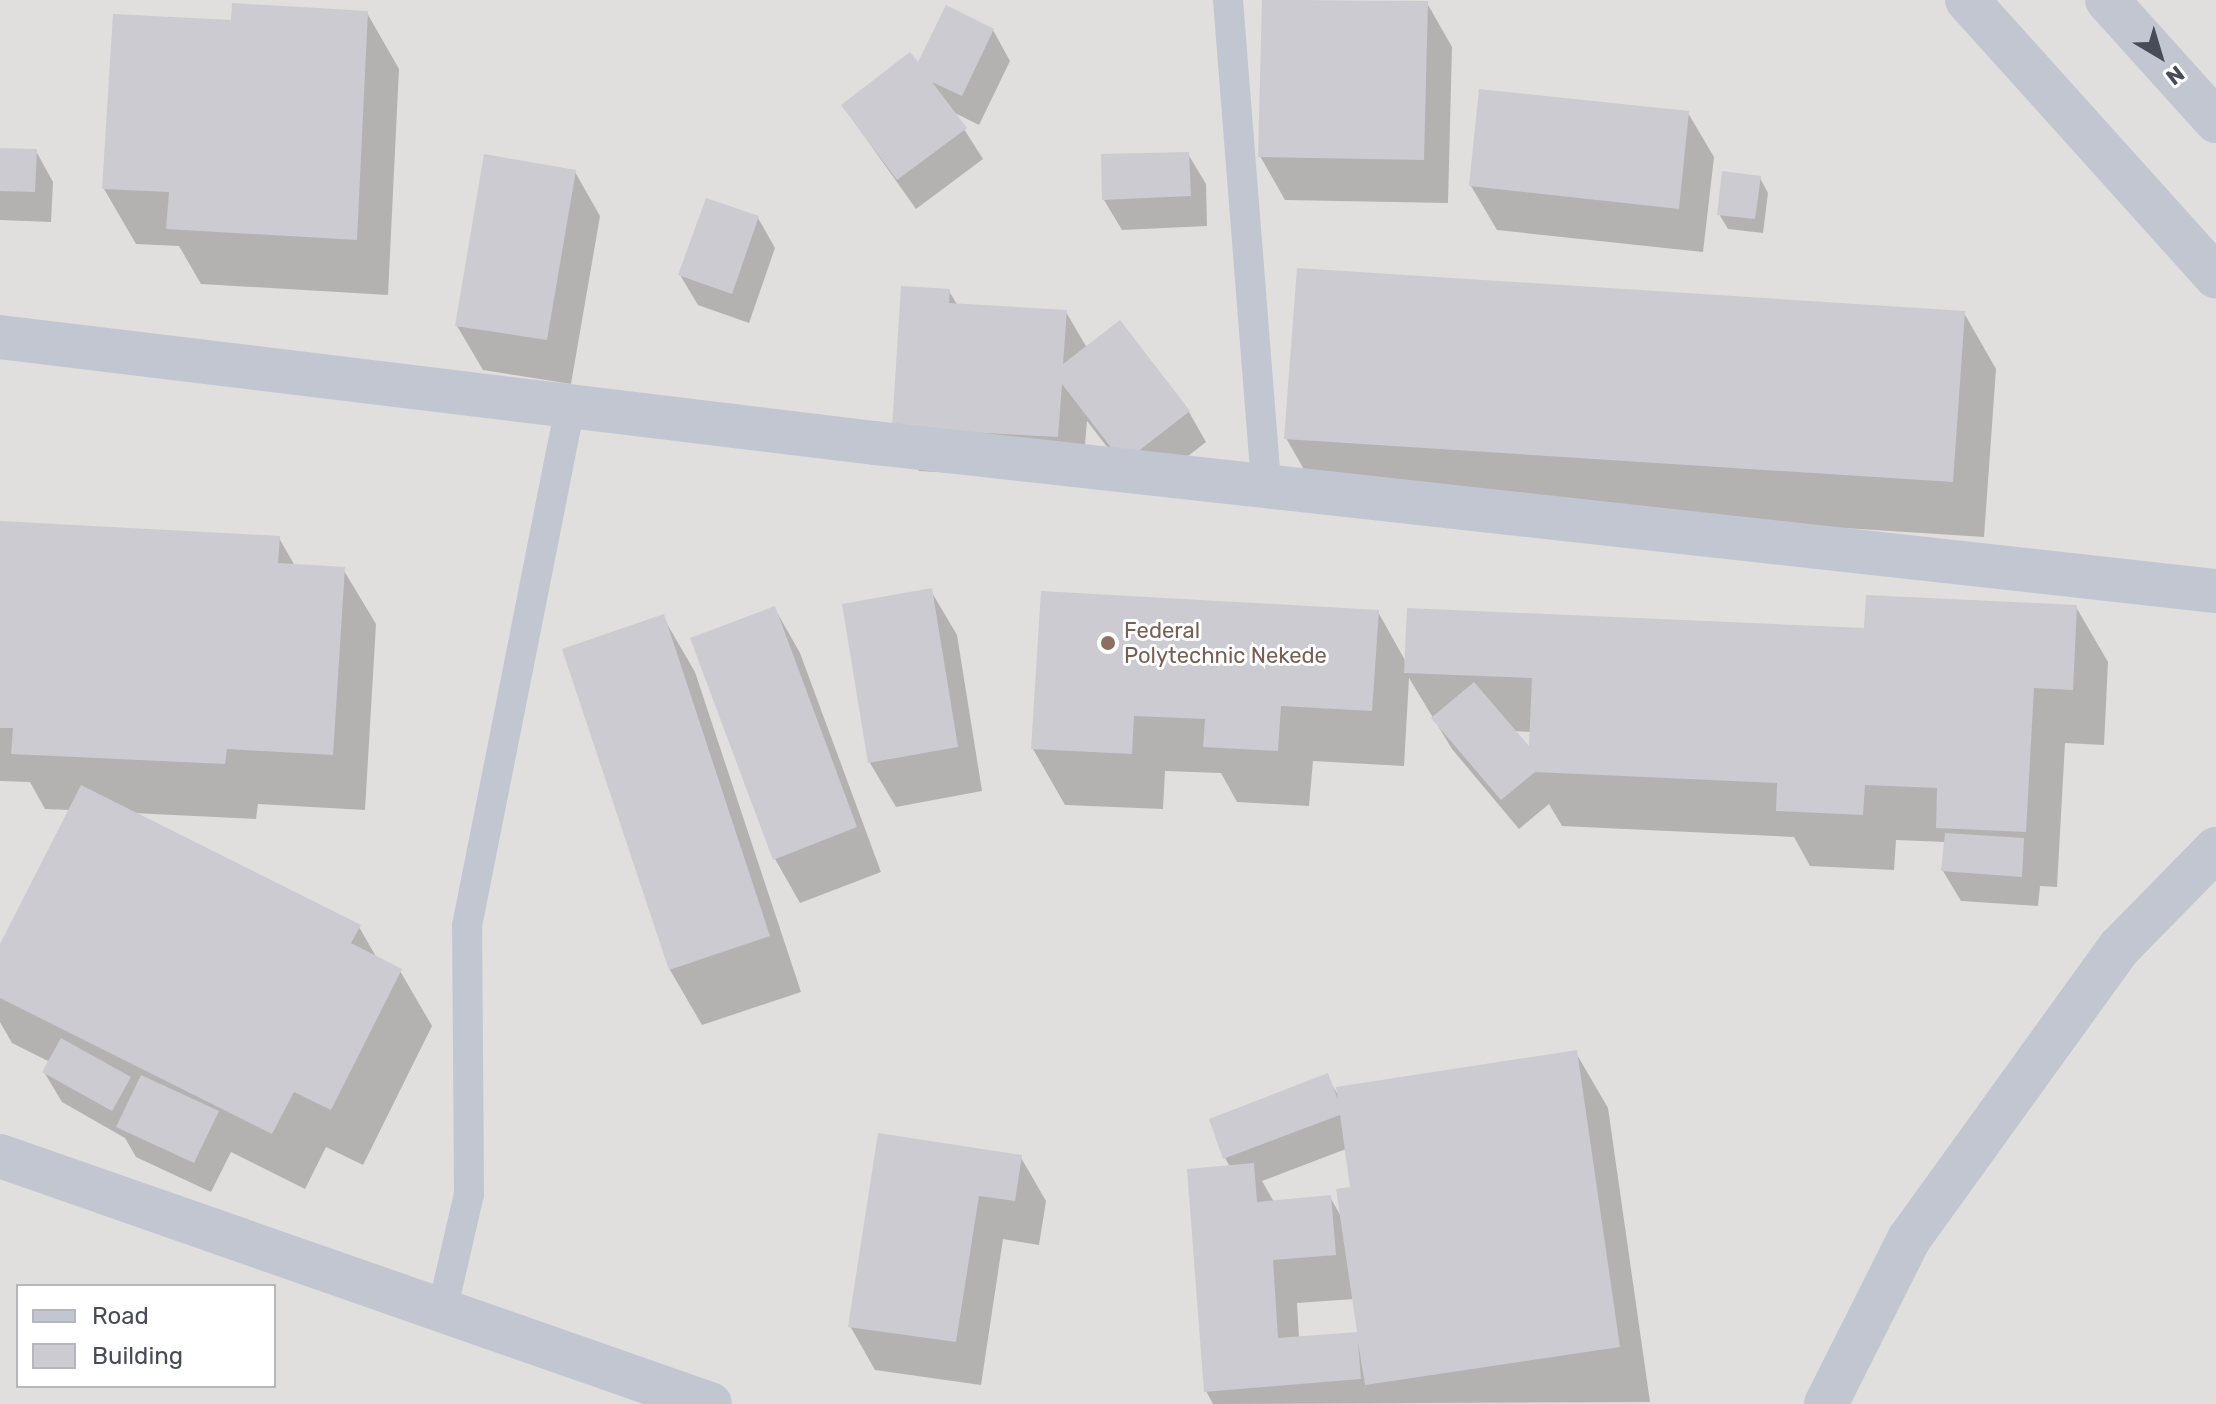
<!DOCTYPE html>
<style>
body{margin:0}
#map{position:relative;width:2216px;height:1404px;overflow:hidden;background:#efeeed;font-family:Rubik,sans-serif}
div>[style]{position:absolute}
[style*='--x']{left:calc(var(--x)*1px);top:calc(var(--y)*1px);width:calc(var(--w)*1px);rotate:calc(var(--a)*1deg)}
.education>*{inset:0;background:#e0dfde}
.shadow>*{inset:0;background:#0003}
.building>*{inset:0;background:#cbcbd1}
.service>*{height:30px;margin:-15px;padding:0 15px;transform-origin:15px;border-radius:15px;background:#c2c6d1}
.minor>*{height:44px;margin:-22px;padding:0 22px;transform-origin:22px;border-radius:22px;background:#c2c6d1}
.dots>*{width:22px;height:22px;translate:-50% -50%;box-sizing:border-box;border:4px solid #fff;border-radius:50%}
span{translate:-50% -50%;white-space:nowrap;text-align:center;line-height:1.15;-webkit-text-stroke:6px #fff;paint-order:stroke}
.education-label{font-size:22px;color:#785e54}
.left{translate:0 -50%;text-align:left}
.legend{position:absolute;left:16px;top:1284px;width:260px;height:104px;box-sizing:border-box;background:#fff;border:2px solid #b5b7bc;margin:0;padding:10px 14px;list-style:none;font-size:24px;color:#474c58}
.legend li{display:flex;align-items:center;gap:16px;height:40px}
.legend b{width:40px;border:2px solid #b5b7bc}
.north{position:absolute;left:2120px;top:16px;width:80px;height:80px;-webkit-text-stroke:6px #fff;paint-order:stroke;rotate:142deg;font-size:22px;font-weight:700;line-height:32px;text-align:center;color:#474c58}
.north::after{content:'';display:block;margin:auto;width:28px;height:36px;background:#474c58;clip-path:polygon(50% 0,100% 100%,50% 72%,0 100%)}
</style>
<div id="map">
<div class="education">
<i style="clip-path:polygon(evenodd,0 0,2216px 0,2216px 1404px,0 1404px,0 0,18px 1286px,274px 1286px,274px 1386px,18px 1386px,18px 1286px)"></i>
</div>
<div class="shadow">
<i style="clip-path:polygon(1264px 0,1427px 3px,1452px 47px,1448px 203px,1285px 200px,1260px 156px)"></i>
<i style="clip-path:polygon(367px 13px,399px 69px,388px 295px,201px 284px,179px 246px,136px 244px,104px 189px,233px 22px)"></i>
<i style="clip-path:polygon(993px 30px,1010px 61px,979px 125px,953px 112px,983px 159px,916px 209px,843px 106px)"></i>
<i style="clip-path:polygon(1688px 113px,1714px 157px,1703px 252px,1497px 230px,1471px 186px)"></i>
<i style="clip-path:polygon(0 150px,36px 151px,53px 182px,51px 222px,0 220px)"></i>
<i style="clip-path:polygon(1188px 154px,1206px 184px,1207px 226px,1122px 230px,1104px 200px)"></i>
<i style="clip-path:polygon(575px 172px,600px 216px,571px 384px,483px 370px,457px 326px)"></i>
<i style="clip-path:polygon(1760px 178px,1768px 193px,1763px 233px,1728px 229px,1719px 214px)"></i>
<i style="clip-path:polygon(758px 218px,775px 248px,749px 323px,698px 305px,680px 275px)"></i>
<i style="clip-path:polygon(949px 291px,958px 306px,1066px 312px,1087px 348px,1189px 412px,1206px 442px,1142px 492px,1087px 421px,1082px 480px,919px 471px,894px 427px)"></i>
<i style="clip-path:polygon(1964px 313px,1996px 369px,1984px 537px,1318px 494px,1286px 438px)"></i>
<i style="clip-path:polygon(0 523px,279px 538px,295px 566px,343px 569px,376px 624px,365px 810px,258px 804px,256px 819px,133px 813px,359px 927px,378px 960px,400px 971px,432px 1026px,363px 1165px,326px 1147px,305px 1189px,231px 1152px,211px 1192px,136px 1157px,125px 1138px,62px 1102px,44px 1072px,50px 1062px,12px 1043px,0 1022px,0 948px,70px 810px,45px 809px,30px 782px,0 781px)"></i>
<i style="clip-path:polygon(931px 591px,957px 635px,982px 791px,896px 807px,870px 763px)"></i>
<i style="clip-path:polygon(evenodd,2076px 607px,2108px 662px,2104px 745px,2065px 743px,2057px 887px,2040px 886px,2038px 906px,1961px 901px,1943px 871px,1946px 842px,1896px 840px,1894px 870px,1810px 866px,1794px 837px,1562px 826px,1549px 804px,1519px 829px,1452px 749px,1409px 678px,1404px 766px,1313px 761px,1309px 806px,1237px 802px,1221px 773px,1165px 771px,1163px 809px,1065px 805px,1033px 749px,1378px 612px,1406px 662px,1866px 630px,2076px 607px,1513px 731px,1531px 732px,1530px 752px,1513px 731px)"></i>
<i style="clip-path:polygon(775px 609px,800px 653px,881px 872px,800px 903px,775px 859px)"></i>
<i style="clip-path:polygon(663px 617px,695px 672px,801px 992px,702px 1025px,670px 970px,565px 650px)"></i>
<i style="clip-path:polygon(evenodd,1576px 1053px,1608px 1108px,1650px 1402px,1213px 1404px,1206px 1391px,1230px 1167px,1225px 1158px,1327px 1076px,1339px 1097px,1576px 1053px,1346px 1149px,1352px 1188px,1342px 1218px,1330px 1197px,1274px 1202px,1262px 1181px,1346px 1149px,1576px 1053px,1354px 1299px,1359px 1334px,1299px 1338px,1297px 1303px,1354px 1299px)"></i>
<i style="clip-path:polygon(879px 1136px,1020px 1156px,1046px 1201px,1039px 1245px,1003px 1239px,981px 1385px,875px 1370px,850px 1326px)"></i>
</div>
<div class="building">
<i style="clip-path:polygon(1262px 0,1428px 1px,1424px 160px,1258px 157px)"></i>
<i style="clip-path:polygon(232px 3px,368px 11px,357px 240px,166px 229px,169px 192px,102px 189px,113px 14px,231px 20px)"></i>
<i style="clip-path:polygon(946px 5px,994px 29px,962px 96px,932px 82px,967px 128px,897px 180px,841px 105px,910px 52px,918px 62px)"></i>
<i style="clip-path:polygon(1479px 89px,1689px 111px,1679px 209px,1469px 186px)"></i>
<i style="clip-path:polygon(0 148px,37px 149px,35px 192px,0 191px)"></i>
<i style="clip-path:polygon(1189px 152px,1191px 196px,1102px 200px,1101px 154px)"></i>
<i style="clip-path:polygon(484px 154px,576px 170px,547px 340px,455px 326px)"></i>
<i style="clip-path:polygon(1722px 171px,1761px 176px,1755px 219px,1717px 215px)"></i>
<i style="clip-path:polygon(706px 198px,759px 216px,732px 294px,678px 275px)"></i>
<i style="clip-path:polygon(1297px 268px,1965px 311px,1953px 482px,1284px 439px)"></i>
<i style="clip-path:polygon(901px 286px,950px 289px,949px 303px,1067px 310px,1063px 364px,1120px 320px,1190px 411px,1123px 463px,1062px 384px,1058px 437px,892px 428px)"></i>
<i style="clip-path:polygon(0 521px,280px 536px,278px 563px,345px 567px,333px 755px,227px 749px,225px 764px,11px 754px,13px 728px,0 728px)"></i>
<i style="clip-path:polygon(932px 588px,958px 747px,868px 763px,842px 604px)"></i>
<i style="clip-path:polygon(1041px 591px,1379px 610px,1372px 711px,1281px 706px,1278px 751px,1203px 747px,1205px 719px,1134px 716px,1132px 754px,1031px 749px)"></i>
<i style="clip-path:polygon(1866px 595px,2077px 605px,2073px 690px,2034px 688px,2026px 832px,1936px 828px,1937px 788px,1865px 785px,1863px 815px,1776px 811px,1777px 783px,1535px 772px,1501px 800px,1431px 718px,1474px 682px,1529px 746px,1532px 678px,1404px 673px,1407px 608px,1864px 628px)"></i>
<i style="clip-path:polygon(775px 606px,857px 827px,773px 860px,690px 638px)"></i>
<i style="clip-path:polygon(664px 614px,770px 936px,669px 970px,562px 649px)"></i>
<i style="clip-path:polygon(81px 785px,361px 925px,351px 943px,402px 969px,331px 1110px,294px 1092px,272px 1134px,0 998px,0 944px)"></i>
<i style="clip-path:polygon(1945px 833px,2024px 838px,2022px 877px,1941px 871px)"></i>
<i style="clip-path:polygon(61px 1038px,131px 1077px,112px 1111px,42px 1072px)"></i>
<i style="clip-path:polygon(1577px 1050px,1620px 1347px,1365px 1385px,1358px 1342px,1361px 1379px,1204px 1392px,1187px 1169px,1254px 1163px,1257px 1202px,1331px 1195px,1336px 1255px,1273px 1260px,1278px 1338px,1357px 1332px,1336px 1189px,1350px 1187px,1340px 1115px,1223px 1159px,1209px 1119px,1328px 1073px,1338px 1100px,1336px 1087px)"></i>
<i style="clip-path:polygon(141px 1075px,219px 1111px,194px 1163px,116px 1127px)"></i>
<i style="clip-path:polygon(878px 1133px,1022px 1155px,1015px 1201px,979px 1196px,956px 1342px,848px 1327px)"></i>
</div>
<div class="service">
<i style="--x:1228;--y:0;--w:483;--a:85.5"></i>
<i style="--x:442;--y:1311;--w:120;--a:-77"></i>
<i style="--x:469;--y:1194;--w:268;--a:-90.4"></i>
<i style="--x:467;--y:926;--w:529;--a:-78.78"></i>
</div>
<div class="minor">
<i style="--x:1967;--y:0;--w:372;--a:48"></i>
<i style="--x:2107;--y:0;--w:163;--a:48"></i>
<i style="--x:0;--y:337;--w:881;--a:6.91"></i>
<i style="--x:875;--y:443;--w:1349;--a:6.3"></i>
<i style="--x:0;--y:1156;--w:752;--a:19.25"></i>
<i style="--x:1826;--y:1404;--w:185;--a:-63.3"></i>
<i style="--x:1909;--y:1239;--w:359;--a:-54.2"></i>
<i style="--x:2119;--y:948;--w:139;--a:-45.6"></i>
</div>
<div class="dots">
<i style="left:1108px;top:643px;background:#8d6e63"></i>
</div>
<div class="education-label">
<span class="left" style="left:1124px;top:643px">Federal<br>Polytechnic Nekede</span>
</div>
<ul class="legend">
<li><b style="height:10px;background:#c2c6d1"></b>Road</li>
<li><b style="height:22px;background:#cbcbd1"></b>Building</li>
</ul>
<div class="north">N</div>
</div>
